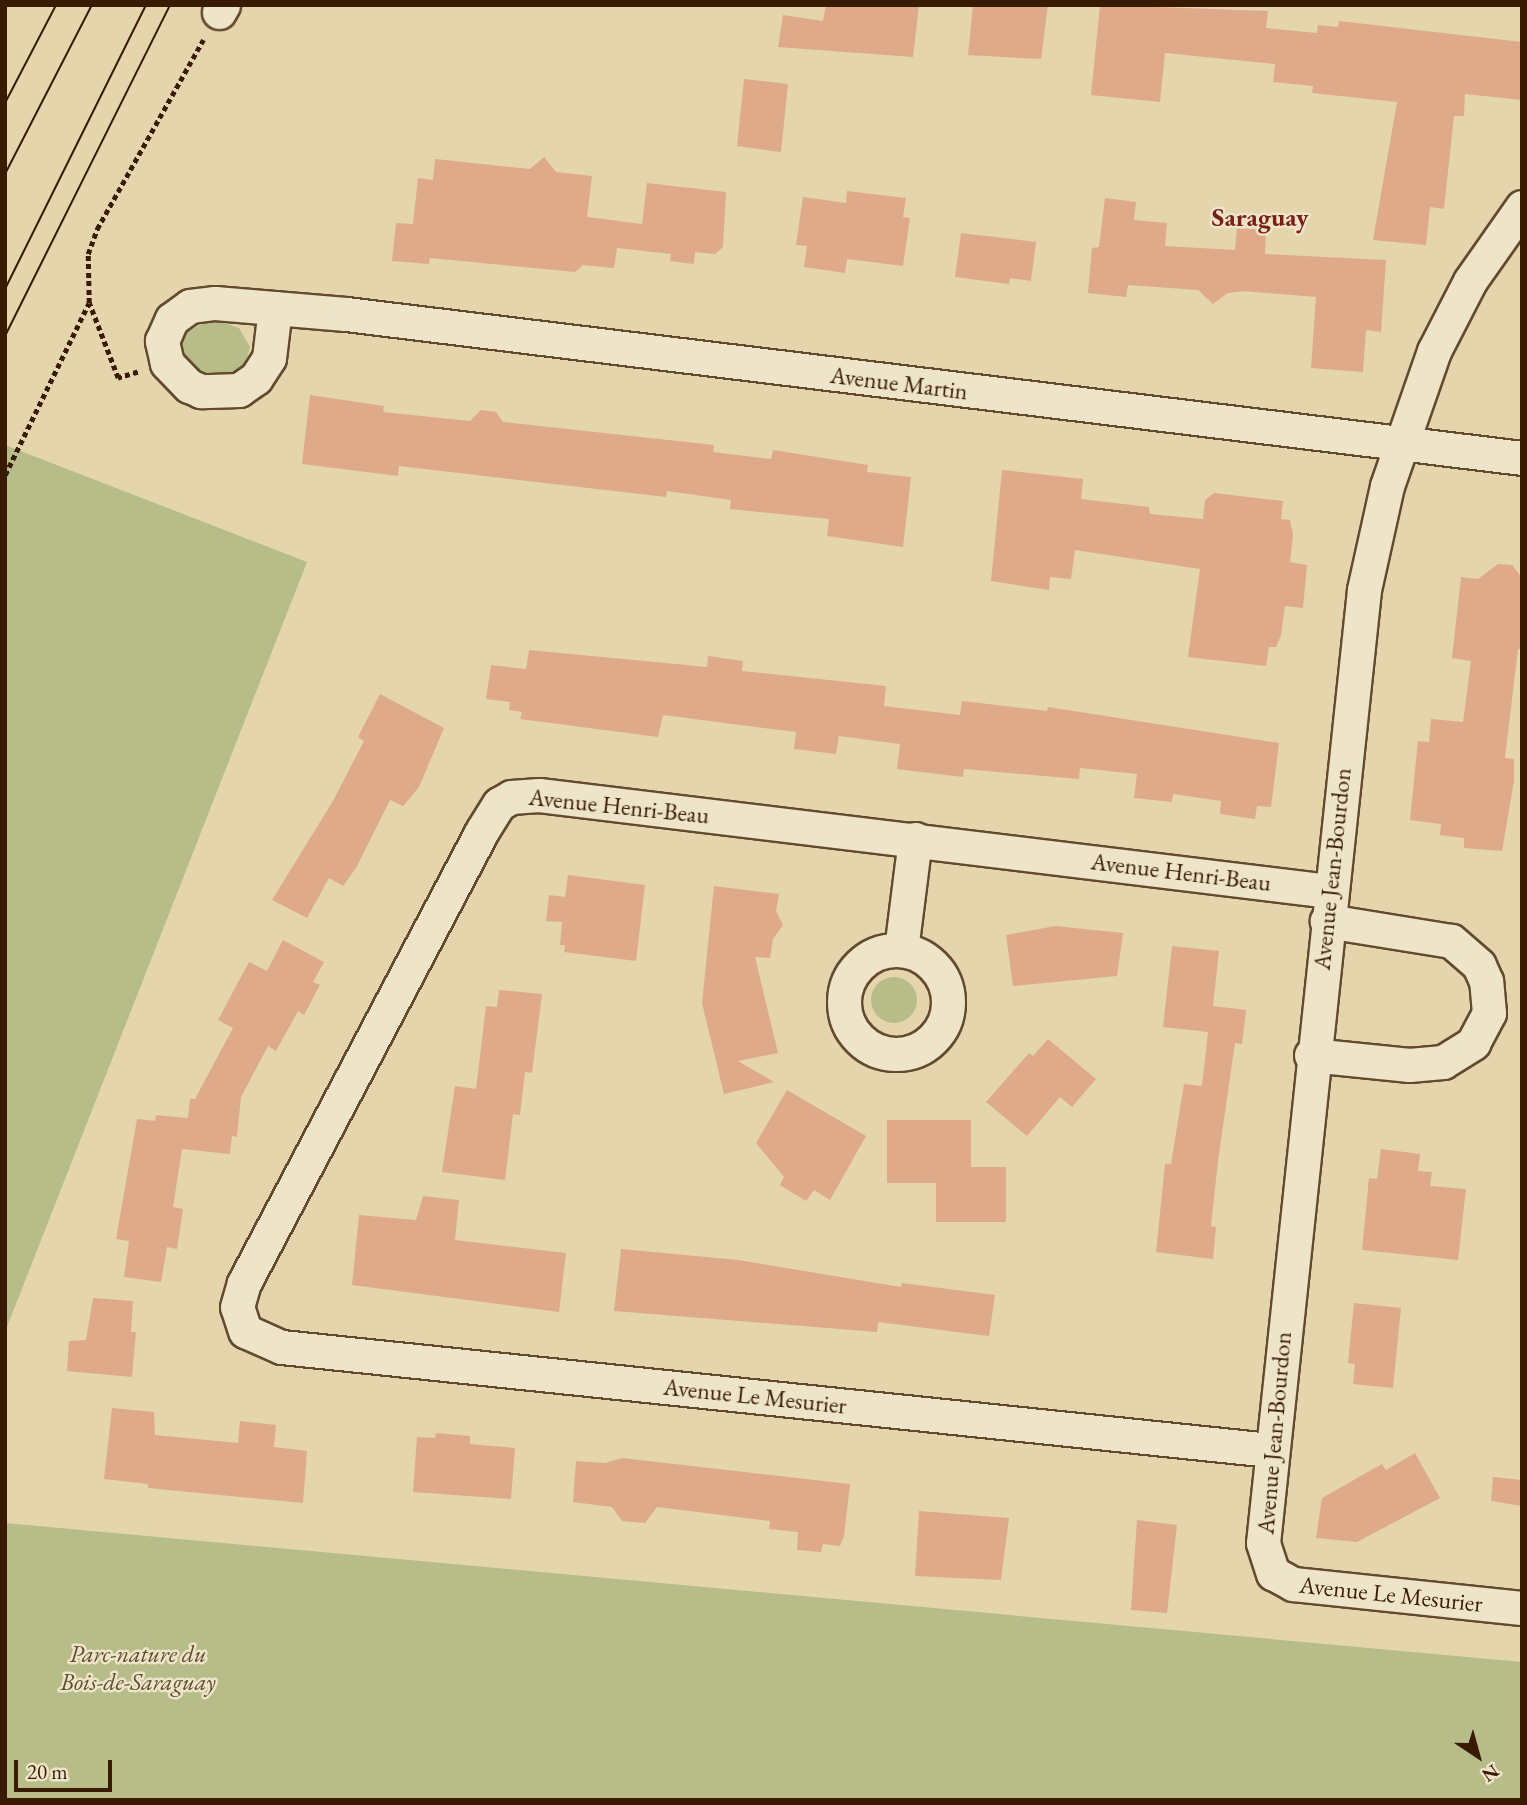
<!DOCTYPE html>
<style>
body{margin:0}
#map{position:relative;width:1527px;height:1805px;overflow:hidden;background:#e4d5ac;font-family:"EB Garamond",serif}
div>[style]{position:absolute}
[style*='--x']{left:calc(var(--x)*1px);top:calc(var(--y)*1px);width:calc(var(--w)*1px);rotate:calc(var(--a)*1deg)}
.green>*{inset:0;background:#b6bd88}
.round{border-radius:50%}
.building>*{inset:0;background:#dfaa89}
.path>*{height:4.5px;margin-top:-2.25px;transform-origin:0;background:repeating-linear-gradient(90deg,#391b03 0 5px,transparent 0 8.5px)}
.roads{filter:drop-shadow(2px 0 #644a2d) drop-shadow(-2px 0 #644a2d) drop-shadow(0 2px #644a2d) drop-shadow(0 -2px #644a2d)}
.street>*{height:33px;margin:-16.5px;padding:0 16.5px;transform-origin:16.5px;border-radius:16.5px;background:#ede4c9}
.street>.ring{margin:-16.5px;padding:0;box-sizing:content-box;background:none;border:33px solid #ede4c9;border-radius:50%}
.tram>*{height:2px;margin:-1px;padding:0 1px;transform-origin:1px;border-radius:1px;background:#391b03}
span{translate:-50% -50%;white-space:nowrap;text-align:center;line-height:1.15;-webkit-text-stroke:5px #ede4c9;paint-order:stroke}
.street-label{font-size:24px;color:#391b03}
.park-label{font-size:24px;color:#5e4c2b;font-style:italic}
.neighbourhood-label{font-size:26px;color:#7a1f14;font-weight:700}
.frame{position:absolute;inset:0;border:7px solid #391b03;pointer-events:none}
.north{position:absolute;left:1443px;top:1721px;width:70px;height:70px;-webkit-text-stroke:5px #ede4c9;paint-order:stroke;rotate:144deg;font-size:19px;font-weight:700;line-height:28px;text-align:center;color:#391b03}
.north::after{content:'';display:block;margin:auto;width:24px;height:32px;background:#391b03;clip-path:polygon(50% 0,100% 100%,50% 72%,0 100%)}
.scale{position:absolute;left:14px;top:1760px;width:98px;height:32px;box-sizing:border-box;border:4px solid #391b03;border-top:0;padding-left:9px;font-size:21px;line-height:24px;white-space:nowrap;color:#391b03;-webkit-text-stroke:5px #ede4c9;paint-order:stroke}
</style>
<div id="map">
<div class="green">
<i style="clip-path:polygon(213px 319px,239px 328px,250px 347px,245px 365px,229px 377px,194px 372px,181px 357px,179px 340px,184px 333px)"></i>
<i style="clip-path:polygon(5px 445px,307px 562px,5px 1332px)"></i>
<i class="round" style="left:871px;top:977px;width:46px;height:46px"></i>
<i style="clip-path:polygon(5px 1523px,1522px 1662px,1522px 1800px,5px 1800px)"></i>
</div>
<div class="building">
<i style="clip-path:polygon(826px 5px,919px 5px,913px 57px,778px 47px,783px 15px,823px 21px)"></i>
<i style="clip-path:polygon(973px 5px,1048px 5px,1041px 59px,968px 55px)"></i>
<i style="clip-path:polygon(1100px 5px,1268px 11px,1266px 28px,1317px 33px,1318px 25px,1338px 27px,1339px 21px,1522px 42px,1522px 100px,1465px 94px,1464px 116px,1454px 116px,1444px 209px,1430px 207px,1426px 245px,1373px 240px,1397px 102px,1312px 93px,1313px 86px,1273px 82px,1275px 64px,1165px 53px,1160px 102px,1091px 95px)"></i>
<i style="clip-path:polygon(744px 79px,788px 84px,781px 152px,737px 146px)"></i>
<i style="clip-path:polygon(544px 157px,556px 172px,592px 176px,587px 217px,642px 224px,647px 183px,726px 192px,723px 247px,715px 254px,695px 252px,694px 264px,670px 261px,671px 254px,617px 248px,614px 268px,583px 265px,575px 272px,430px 258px,429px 264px,392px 261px,396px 223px,413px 224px,418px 178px,433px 180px,435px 159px,530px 169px)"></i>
<i style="clip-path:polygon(847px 191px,906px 198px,903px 217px,910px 218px,903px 266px,847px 259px,845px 273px,804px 267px,807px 246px,796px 245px,803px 197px,846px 203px)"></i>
<i style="clip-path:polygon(1105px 198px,1136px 202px,1134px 220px,1167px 223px,1165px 246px,1235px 250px,1237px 228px,1266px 230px,1265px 254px,1386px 260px,1381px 332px,1366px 330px,1363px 372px,1311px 368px,1316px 297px,1243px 291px,1228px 293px,1213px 304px,1198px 290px,1128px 285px,1126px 297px,1088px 293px,1092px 248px,1099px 247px)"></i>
<i style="clip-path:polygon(961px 233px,1036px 242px,1031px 281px,1010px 278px,1009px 284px,955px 277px)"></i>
<i style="clip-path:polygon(310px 395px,384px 406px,383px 412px,470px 421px,481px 410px,496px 412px,503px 422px,714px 445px,713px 452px,771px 459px,773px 450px,868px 465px,867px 472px,911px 477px,903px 547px,827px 536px,829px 519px,730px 509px,731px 500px,667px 491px,666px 497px,399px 466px,398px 476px,302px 464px)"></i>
<i style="clip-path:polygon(1002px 470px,1083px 479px,1081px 499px,1149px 507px,1150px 514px,1203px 519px,1205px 500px,1214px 493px,1283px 501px,1281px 519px,1290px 520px,1293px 535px,1290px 562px,1307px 565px,1303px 608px,1285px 606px,1281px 635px,1276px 647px,1269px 647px,1266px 666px,1188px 657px,1200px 569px,1075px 550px,1071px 579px,1050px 577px,1049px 590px,991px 581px)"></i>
<i style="clip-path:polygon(1498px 564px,1512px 565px,1522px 578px,1522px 649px,1518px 649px,1505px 758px,1514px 759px,1514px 781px,1502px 851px,1464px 848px,1464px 838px,1440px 835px,1441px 824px,1410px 820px,1418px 741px,1429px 742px,1431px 719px,1463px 722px,1471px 661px,1452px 658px,1461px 577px,1478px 579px)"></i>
<i style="clip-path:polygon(529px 650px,707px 667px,708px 656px,743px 661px,742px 671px,886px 686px,884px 706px,960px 715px,962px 701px,1047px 711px,1048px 707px,1279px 743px,1271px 807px,1257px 806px,1255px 819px,1220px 814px,1221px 801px,1173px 794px,1172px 802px,1134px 798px,1137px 774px,1080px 768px,1079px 779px,964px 769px,963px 777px,897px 769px,900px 744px,839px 736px,836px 754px,794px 749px,796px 732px,663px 715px,658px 737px,520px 719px,522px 712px,509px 710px,510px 702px,486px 699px,491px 665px,526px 669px)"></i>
<i style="clip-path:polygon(380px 694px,444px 728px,419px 787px,403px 806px,390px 800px,356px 868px,343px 886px,329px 878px,307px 918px,272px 900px,333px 801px,364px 741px,358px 737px)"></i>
<i style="clip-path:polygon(568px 875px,645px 885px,636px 961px,564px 952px,565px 945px,560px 945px,562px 922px,546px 921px,549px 895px,565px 897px)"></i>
<i style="clip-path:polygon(714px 886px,779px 894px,776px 911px,783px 925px,773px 939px,770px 958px,755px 957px,778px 1053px,738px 1061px,774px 1082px,724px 1094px,702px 1003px)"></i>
<i style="clip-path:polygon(1055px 926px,1123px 933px,1117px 976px,1013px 986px,1006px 935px)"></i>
<i style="clip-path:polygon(283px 940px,324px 962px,313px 982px,320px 985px,304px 1015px,298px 1011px,276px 1051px,268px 1046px,241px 1097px,237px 1137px,232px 1136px,230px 1154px,182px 1149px,173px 1207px,183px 1209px,177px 1249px,167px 1247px,161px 1282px,124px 1277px,129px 1241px,116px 1239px,137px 1119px,155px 1121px,156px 1115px,188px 1118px,190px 1099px,195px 1099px,233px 1028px,218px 1020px,249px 962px,267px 971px)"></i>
<i style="clip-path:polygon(1172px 946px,1219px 951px,1213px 1006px,1246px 1010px,1242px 1044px,1235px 1043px,1218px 1161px,1211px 1226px,1216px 1227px,1213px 1259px,1156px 1252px,1165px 1164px,1171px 1164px,1184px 1084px,1202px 1086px,1208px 1032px,1163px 1027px)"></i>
<i style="clip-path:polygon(499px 990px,542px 994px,532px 1073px,525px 1072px,520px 1115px,513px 1114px,505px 1180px,442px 1172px,455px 1086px,476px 1089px,486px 1006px,497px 1007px)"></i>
<i style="clip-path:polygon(1048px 1039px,1096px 1079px,1072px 1107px,1060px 1097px,1027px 1136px,986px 1102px,1029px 1053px,1033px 1056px)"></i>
<i style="clip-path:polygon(787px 1090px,866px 1136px,830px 1200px,814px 1190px,806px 1201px,780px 1185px,784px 1177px,756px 1143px)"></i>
<i style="clip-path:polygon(887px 1120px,971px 1120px,971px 1167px,1006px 1167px,1006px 1222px,936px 1222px,936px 1183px,887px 1183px)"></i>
<i style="clip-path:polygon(1381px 1149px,1420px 1154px,1418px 1171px,1432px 1172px,1430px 1186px,1466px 1189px,1458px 1260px,1362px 1250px,1369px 1178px,1377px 1179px)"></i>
<i style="clip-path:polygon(423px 1196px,459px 1200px,455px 1240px,566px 1253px,559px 1312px,352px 1285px,359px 1215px,416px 1220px)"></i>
<i style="clip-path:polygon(621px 1249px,738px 1260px,901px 1287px,902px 1283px,995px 1295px,989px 1336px,878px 1322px,877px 1332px,614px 1311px)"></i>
<i style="clip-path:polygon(93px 1298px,133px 1301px,131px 1332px,136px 1332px,132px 1377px,67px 1371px,69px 1341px,86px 1340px)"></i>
<i style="clip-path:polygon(1354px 1303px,1401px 1308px,1393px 1388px,1353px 1384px,1355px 1364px,1348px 1363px)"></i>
<i style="clip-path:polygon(112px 1408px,154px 1412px,155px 1435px,238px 1443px,240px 1421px,276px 1425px,274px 1447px,307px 1451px,303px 1503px,148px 1488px,148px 1484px,104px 1479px)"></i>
<i style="clip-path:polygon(436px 1433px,470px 1436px,470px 1444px,515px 1448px,511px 1499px,413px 1492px,417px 1437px,435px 1438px)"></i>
<i style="clip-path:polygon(1415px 1453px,1440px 1498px,1357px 1542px,1316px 1538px,1322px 1498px,1382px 1464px,1386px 1470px)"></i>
<i style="clip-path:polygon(622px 1458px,850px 1484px,844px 1536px,840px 1546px,823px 1544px,821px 1552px,797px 1550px,798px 1532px,769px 1529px,770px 1521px,657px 1507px,645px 1523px,622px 1521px,612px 1507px,573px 1502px,576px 1461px,605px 1463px)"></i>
<i style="clip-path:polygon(1493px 1477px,1522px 1480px,1522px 1506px,1491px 1501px)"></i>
<i style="clip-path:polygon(919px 1511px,1009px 1518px,1001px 1580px,915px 1576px)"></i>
<i style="clip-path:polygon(1137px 1520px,1177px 1525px,1167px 1613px,1131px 1610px)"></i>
</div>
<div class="path">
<i style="--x:138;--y:372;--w:21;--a:163"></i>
<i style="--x:118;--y:378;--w:80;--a:-111.1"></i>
<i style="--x:89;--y:303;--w:49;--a:-91.2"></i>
<i style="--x:88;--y:254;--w:27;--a:-70"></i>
<i style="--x:97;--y:229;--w:217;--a:-60.7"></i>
<i style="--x:5;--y:475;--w:191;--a:-64"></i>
</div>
<div class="roads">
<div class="street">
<i style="--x:219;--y:12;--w:8;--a:-60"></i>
<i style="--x:1522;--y:207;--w:90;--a:125.1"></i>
<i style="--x:1470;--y:281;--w:79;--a:117.2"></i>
<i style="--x:1434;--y:351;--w:143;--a:109.2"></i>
<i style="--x:1387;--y:486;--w:107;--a:102.5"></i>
<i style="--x:1364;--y:590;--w:958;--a:96.05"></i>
<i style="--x:1263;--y:1543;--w:32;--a:72"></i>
<i style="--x:1273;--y:1573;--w:23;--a:29"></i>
<i style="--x:1293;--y:1584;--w:230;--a:6"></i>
<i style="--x:275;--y:308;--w:50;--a:96.8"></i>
<i style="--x:269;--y:358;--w:24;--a:123"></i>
<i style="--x:256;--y:378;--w:21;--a:145"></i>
<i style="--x:239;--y:390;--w:38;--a:178"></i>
<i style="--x:201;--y:391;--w:13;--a:-157"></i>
<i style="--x:189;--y:386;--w:32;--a:-134"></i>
<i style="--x:167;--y:363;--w:23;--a:-103"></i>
<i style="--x:162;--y:341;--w:24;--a:-66"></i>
<i style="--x:172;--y:319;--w:22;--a:-36"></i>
<i style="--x:190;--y:306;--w:25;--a:-7"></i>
<i style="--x:215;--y:303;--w:131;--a:4.8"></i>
<i style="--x:346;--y:314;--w:1185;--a:6.98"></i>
<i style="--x:901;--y:950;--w:112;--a:-82.8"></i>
<i class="ring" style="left:844px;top:950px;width:71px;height:71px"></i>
<i style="--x:1311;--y:1055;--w:99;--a:5.8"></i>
<i style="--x:1409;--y:1065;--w:34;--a:-5"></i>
<i style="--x:1443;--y:1062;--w:36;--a:-32"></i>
<i style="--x:1473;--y:1043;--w:34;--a:-62"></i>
<i style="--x:1489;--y:1013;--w:32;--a:-95"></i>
<i style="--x:1486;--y:981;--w:17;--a:-114"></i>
<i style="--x:1479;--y:965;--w:37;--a:-139"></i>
<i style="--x:1451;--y:941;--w:126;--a:-170.8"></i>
<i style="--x:1270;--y:1450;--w:994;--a:-174.05"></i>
<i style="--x:281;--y:1347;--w:39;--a:-156"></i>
<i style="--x:245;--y:1331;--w:25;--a:-108"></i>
<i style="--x:237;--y:1307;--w:25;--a:-74"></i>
<i style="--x:244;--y:1283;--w:511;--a:-62.23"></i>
<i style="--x:482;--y:831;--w:32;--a:-58"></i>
<i style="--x:499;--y:804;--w:14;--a:-30"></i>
<i style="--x:511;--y:797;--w:28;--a:-4"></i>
<i style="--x:539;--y:795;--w:797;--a:6.92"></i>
</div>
</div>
<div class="tram">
<i style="--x:5;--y:103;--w:110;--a:-62.5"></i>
<i style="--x:5;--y:174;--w:190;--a:-62.8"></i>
<i style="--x:5;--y:289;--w:317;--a:-63.6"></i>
<i style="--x:5;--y:336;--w:370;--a:-63.5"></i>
</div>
<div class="street-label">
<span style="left:899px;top:383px;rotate:7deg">Avenue Martin</span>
<span style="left:619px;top:806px;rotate:6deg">Avenue Henri-Beau</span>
<span style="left:1332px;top:869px;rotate:-84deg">Avenue Jean-Bourdon</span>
<span style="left:1181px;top:872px;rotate:7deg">Avenue Henri-Beau</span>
<span style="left:755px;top:1396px;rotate:6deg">Avenue Le Mesurier</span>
<span style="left:1274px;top:1433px;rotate:-85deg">Avenue Jean-Bourdon</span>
<span style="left:1391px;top:1594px;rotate:6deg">Avenue Le Mesurier</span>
</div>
<div class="park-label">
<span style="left:138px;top:1668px">Parc-nature du<br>Bois-de-Saraguay</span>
</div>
<div class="neighbourhood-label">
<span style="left:1260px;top:218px">Saraguay</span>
</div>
<div class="frame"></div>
<div class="north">N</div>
<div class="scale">20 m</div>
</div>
